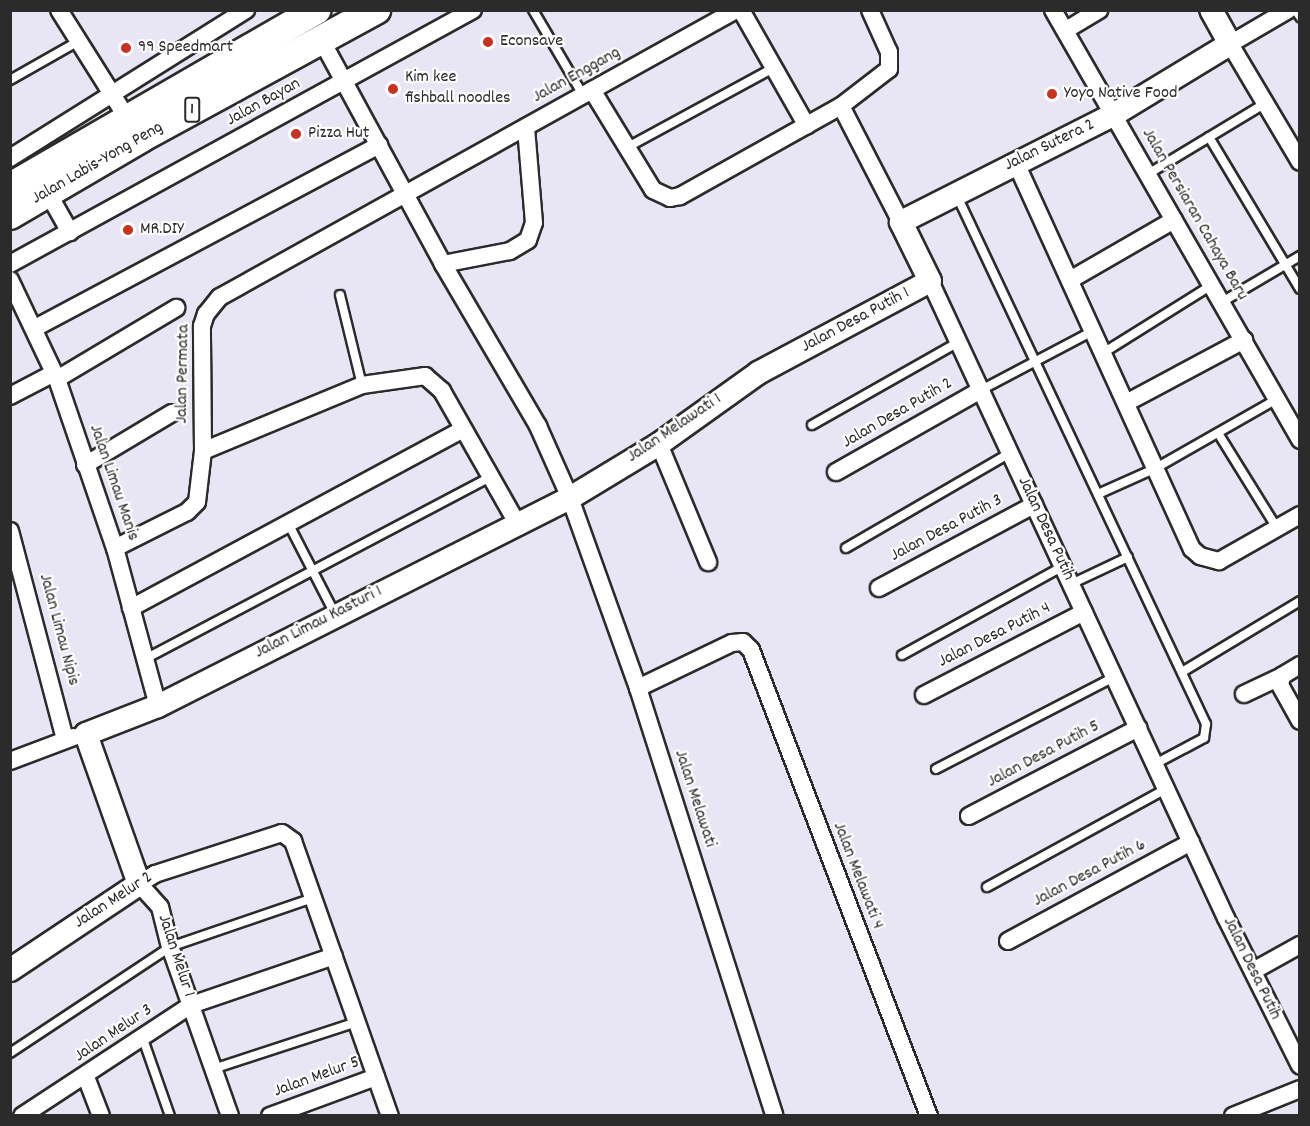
<!DOCTYPE html>
<style>
body{margin:0}
#map{position:relative;width:1310px;height:1126px;overflow:hidden;background:#e8e6f4;font-family:Dekko,sans-serif}
div>[style]{position:absolute}
[style*='--x']{left:calc(var(--x)*1px);top:calc(var(--y)*1px);width:calc(var(--w)*1px);rotate:calc(var(--a)*1deg)}
.roads{filter:drop-shadow(2px 0 #2b2b2b) drop-shadow(-2px 0 #2b2b2b) drop-shadow(0 2px #2b2b2b) drop-shadow(0 -2px #2b2b2b)}
.lane>*{height:8px;margin:-4px;padding:0 4px;transform-origin:4px;border-radius:4px;background:#fff}
.street>*{height:16px;margin:-8px;padding:0 8px;transform-origin:8px;border-radius:8px;background:#fff}
.secondary>*{height:22px;margin:-11px;padding:0 11px;transform-origin:11px;border-radius:11px;background:#fff}
.highway>*{height:28px;margin:-14px;padding:0 14px;transform-origin:14px;border-radius:14px;background:#fff}
.dots>*{width:16px;height:16px;translate:-50% -50%;box-sizing:border-box;border:3px solid #fff;border-radius:50%}
span{translate:-50% -50%;white-space:nowrap;text-align:center;line-height:1.15;-webkit-text-stroke:4.5px #fff;paint-order:stroke}
.shield-label span{padding:2px 4px;background:#fff;border:2px solid;border-radius:4px;-webkit-text-stroke-width:0}
.shield-label{font-size:16px;color:#2b2b2b;font-weight:700}
.poi-label{font-size:18px;color:#2b2b2b}
.left{translate:0 -50%;text-align:left}
.street-label{font-size:18px;color:#2b2b2b}
.frame{position:absolute;inset:0;border:12px solid #2b2b2b;pointer-events:none}
</style>
<div id="map">
<div class="roads">
<div class="lane">
<i style="--x:533;--y:10;--w:99;--a:59.5"></i>
<i style="--x:1295;--y:10;--w:9;--a:54"></i>
<i style="--x:10;--y:80;--w:79;--a:-29.5"></i>
<i style="--x:1209;--y:137;--w:177;--a:59.1"></i>
<i style="--x:626;--y:148;--w:170;--a:-28.5"></i>
<i style="--x:1148;--y:174;--w:135;--a:-31.1"></i>
<i style="--x:957;--y:196;--w:584;--a:64.75"></i>
<i style="--x:1206;--y:724;--w:14;--a:98"></i>
<i style="--x:1204;--y:738;--w:55;--a:152"></i>
<i style="--x:340;--y:295;--w:93;--a:76.3"></i>
<i style="--x:1222;--y:302;--w:91;--a:-30.5"></i>
<i style="--x:1103;--y:353;--w:128;--a:-32"></i>
<i style="--x:981;--y:390;--w:127;--a:-27.8"></i>
<i style="--x:812;--y:425;--w:169;--a:-29.5"></i>
<i style="--x:1218;--y:433;--w:112;--a:58.2"></i>
<i style="--x:1098;--y:494;--w:64;--a:-24.1"></i>
<i style="--x:1156;--y:468;--w:139;--a:-29.7"></i>
<i style="--x:288;--y:523;--w:102;--a:62.7"></i>
<i style="--x:846;--y:548;--w:190;--a:-30.1"></i>
<i style="--x:1071;--y:584;--w:63;--a:-25.3"></i>
<i style="--x:902;--y:655;--w:184;--a:-28.9"></i>
<i style="--x:145;--y:659;--w:392;--a:-27.8"></i>
<i style="--x:1182;--y:672;--w:138;--a:-31"></i>
<i style="--x:936;--y:769;--w:200;--a:-27.3"></i>
<i style="--x:987;--y:887;--w:204;--a:-28.7"></i>
<i style="--x:143;--y:1039;--w:82;--a:70.7"></i>
<i style="--x:10;--y:1053;--w:192;--a:-33.5"></i>
<i style="--x:170;--y:947;--w:151;--a:-18.9"></i>
<i style="--x:213;--y:1069;--w:151;--a:-18.1"></i>
</div>
<div class="street">
<i style="--x:59;--y:10;--w:128;--a:57.8"></i>
<i style="--x:741;--y:10;--w:133;--a:60.4"></i>
<i style="--x:870;--y:10;--w:46;--a:65.7"></i>
<i style="--x:889;--y:52;--w:17;--a:90"></i>
<i style="--x:889;--y:69;--w:61;--a:142.4"></i>
<i style="--x:841;--y:106;--w:131;--a:62.7"></i>
<i style="--x:1053;--y:10;--w:496;--a:60.1"></i>
<i style="--x:1288;--y:10;--w:67;--a:149.6"></i>
<i style="--x:1230;--y:44;--w:137;--a:59.3"></i>
<i style="--x:1066;--y:30;--w:39;--a:-31"></i>
<i style="--x:322;--y:41;--w:254;--a:61.5"></i>
<i style="--x:443;--y:264;--w:188;--a:59.6"></i>
<i style="--x:538;--y:426;--w:79;--a:66"></i>
<i style="--x:570;--y:498;--w:202;--a:70.3"></i>
<i style="--x:638;--y:688;--w:449;--a:72.3"></i>
<i style="--x:592;--y:90;--w:117;--a:58.6"></i>
<i style="--x:653;--y:190;--w:19;--a:25"></i>
<i style="--x:670;--y:198;--w:10;--a:-11"></i>
<i style="--x:680;--y:196;--w:184;--a:-29.2"></i>
<i style="--x:10;--y:158;--w:279;--a:-32.1"></i>
<i style="--x:1016;--y:163;--w:424;--a:65.5"></i>
<i style="--x:1192;--y:549;--w:11;--a:41"></i>
<i style="--x:1200;--y:556;--w:20;--a:15"></i>
<i style="--x:1219;--y:561;--w:93;--a:-29.6"></i>
<i style="--x:48;--y:193;--w:45;--a:60.6"></i>
<i style="--x:10;--y:264;--w:528;--a:-28.75"></i>
<i style="--x:443;--y:264;--w:68;--a:-11"></i>
<i style="--x:510;--y:251;--w:21;--a:-31"></i>
<i style="--x:528;--y:240;--w:18;--a:-71"></i>
<i style="--x:534;--y:223;--w:96;--a:-94.8"></i>
<i style="--x:10;--y:280;--w:110;--a:64.6"></i>
<i style="--x:57;--y:379;--w:179;--a:71.1"></i>
<i style="--x:115;--y:548;--w:164;--a:74.8"></i>
<i style="--x:1070;--y:280;--w:120;--a:-30"></i>
<i style="--x:930;--y:281;--w:702;--a:65.08"></i>
<i style="--x:1226;--y:918;--w:165;--a:63.4"></i>
<i style="--x:35;--y:328;--w:390;--a:-28"></i>
<i style="--x:57;--y:379;--w:139;--a:-30.8"></i>
<i style="--x:10;--y:396;--w:50;--a:-27.6"></i>
<i style="--x:1126;--y:403;--w:134;--a:-28.1"></i>
<i style="--x:659;--y:444;--w:128;--a:67.4"></i>
<i style="--x:203;--y:451;--w:172;--a:-22.5"></i>
<i style="--x:362;--y:385;--w:64;--a:-8.1"></i>
<i style="--x:425;--y:376;--w:23;--a:41"></i>
<i style="--x:442;--y:391;--w:152;--a:60.4"></i>
<i style="--x:85;--y:465;--w:101;--a:-30.9"></i>
<i style="--x:836;--y:472;--w:167;--a:-29.5"></i>
<i style="--x:10;--y:531;--w:215;--a:75.2"></i>
<i style="--x:115;--y:548;--w:80;--a:-26.6"></i>
<i style="--x:187;--y:512;--w:14;--a:-45"></i>
<i style="--x:197;--y:502;--w:51;--a:-83.3"></i>
<i style="--x:203;--y:451;--w:125;--a:-90.5"></i>
<i style="--x:202;--y:326;--w:13;--a:-72"></i>
<i style="--x:206;--y:314;--w:22;--a:-51"></i>
<i style="--x:220;--y:297;--w:590;--a:-29.08"></i>
<i style="--x:879;--y:588;--w:176;--a:-28.2"></i>
<i style="--x:131;--y:608;--w:377;--a:-28.3"></i>
<i style="--x:1300;--y:665;--w:21;--a:149"></i>
<i style="--x:1282;--y:676;--w:9;--a:103"></i>
<i style="--x:1280;--y:685;--w:41;--a:60.9"></i>
<i style="--x:638;--y:688;--w:104;--a:-25.6"></i>
<i style="--x:732;--y:643;--w:11;--a:-5"></i>
<i style="--x:743;--y:642;--w:11;--a:45"></i>
<i style="--x:751;--y:650;--w:499;--a:69.1"></i>
<i style="--x:1244;--y:694;--w:42;--a:-25.3"></i>
<i style="--x:924;--y:695;--w:180;--a:-27.4"></i>
<i style="--x:10;--y:761;--w:68;--a:-20.6"></i>
<i style="--x:969;--y:816;--w:191;--a:-27.5"></i>
<i style="--x:1008;--y:941;--w:208;--a:-28.4"></i>
<i style="--x:1253;--y:971;--w:54;--a:-29"></i>
<i style="--x:86;--y:1077;--w:42;--a:69"></i>
<i style="--x:22;--y:1116;--w:202;--a:-33.3"></i>
<i style="--x:191;--y:1005;--w:151;--a:-18.9"></i>
<i style="--x:230;--y:1116;--w:179;--a:-109.5"></i>
<i style="--x:170;--y:947;--w:41;--a:-104"></i>
<i style="--x:160;--y:907;--w:31;--a:-132"></i>
<i style="--x:139;--y:884;--w:19;--a:-32"></i>
<i style="--x:155;--y:874;--w:133;--a:-17.9"></i>
<i style="--x:282;--y:833;--w:14;--a:36"></i>
<i style="--x:293;--y:841;--w:292;--a:70.6"></i>
<i style="--x:270;--y:1116;--w:113;--a:-20.2"></i>
<i style="--x:1233;--y:1116;--w:72;--a:-21.9"></i>
</div>
<div class="secondary">
<i style="--x:10;--y:970;--w:155;--a:-33.7"></i>
<i style="--x:139;--y:884;--w:159;--a:-109.5"></i>
<i style="--x:86;--y:734;--w:77;--a:-21.3"></i>
<i style="--x:158;--y:706;--w:462;--a:-26.8"></i>
<i style="--x:570;--y:498;--w:104;--a:-31.2"></i>
<i style="--x:659;--y:444;--w:122;--a:-35.6"></i>
<i style="--x:758;--y:373;--w:195;--a:-28.1"></i>
<i style="--x:930;--y:281;--w:66;--a:-116.2"></i>
<i style="--x:901;--y:222;--w:237;--a:-26.8"></i>
<i style="--x:1113;--y:115;--w:137;--a:-31.3"></i>
<i style="--x:1230;--y:44;--w:39;--a:-119"></i>
</div>
<div class="highway">
<i style="--x:10;--y:187;--w:354;--a:-30"></i>
<i style="--x:10;--y:215;--w:152;--a:-30.4"></i>
<i style="--x:141;--y:138;--w:268;--a:-28.6"></i>
</div>
</div>
<div class="dots">
<i style="left:488px;top:42px;background:#c8321e"></i>
<i style="left:126px;top:48px;background:#c8321e"></i>
<i style="left:393px;top:89px;background:#c8321e"></i>
<i style="left:1052px;top:94px;background:#c8321e"></i>
<i style="left:296px;top:134px;background:#c8321e"></i>
<i style="left:128px;top:230px;background:#c8321e"></i>
</div>
<div class="shield-label">
<span style="left:192px;top:110px">1</span>
</div>
<div class="poi-label">
<span class="left" style="left:500px;top:42px">Econsave</span>
<span class="left" style="left:138px;top:48px">99 Speedmart</span>
<span class="left" style="left:405px;top:89px">Kim kee<br>fishball noodles</span>
<span class="left" style="left:1064px;top:94px">Yoyo Native Food</span>
<span class="left" style="left:308px;top:134px">Pizza Hut</span>
<span class="left" style="left:140px;top:230px">MR.DIY</span>
</div>
<div class="street-label">
<span style="left:577px;top:76px;rotate:-29deg">Jalan Enggang</span>
<span style="left:264px;top:103px;rotate:-29deg">Jalan Bayan</span>
<span style="left:1050px;top:146px;rotate:-26deg">Jalan Sutera 2</span>
<span style="left:98px;top:164px;rotate:-30deg">Jalan Labis-Yong Peng</span>
<span style="left:1194px;top:215px;rotate:60deg">Jalan Persiaran Cahaya Baru</span>
<span style="left:856px;top:321px;rotate:-28deg">Jalan Desa Putih 1</span>
<span style="left:184px;top:374px;rotate:-89deg">Jalan Permata</span>
<span style="left:898px;top:414px;rotate:-30deg">Jalan Desa Putih 2</span>
<span style="left:675px;top:429px;rotate:-34deg">Jalan Melawati 1</span>
<span style="left:113px;top:483px;rotate:71deg">Jalan Limau Manis</span>
<span style="left:947px;top:529px;rotate:-28deg">Jalan Desa Putih 3</span>
<span style="left:1045px;top:529px;rotate:65deg">Jalan Desa Putih</span>
<span style="left:319px;top:623px;rotate:-27deg">Jalan Limau Kasturi 1</span>
<span style="left:58px;top:630px;rotate:75deg">Jalan Limau Nipis</span>
<span style="left:995px;top:636px;rotate:-27deg">Jalan Desa Putih 4</span>
<span style="left:1044px;top:755px;rotate:-28deg">Jalan Desa Putih 5</span>
<span style="left:694px;top:799px;rotate:72deg">Jalan Melawati</span>
<span style="left:1090px;top:874px;rotate:-28deg">Jalan Desa Putih 6</span>
<span style="left:857px;top:876px;rotate:69deg">Jalan Melawati 4</span>
<span style="left:114px;top:901px;rotate:-33deg">Jalan Melur 2</span>
<span style="left:175px;top:956px;rotate:72deg">Jalan Melur 1</span>
<span style="left:1251px;top:969px;rotate:64deg">Jalan Desa Putih</span>
<span style="left:114px;top:1034px;rotate:-34deg">Jalan Melur 3</span>
<span style="left:317px;top:1078px;rotate:-20deg">Jalan Melur 5</span>
</div>
<div class="frame"></div>
</div>
